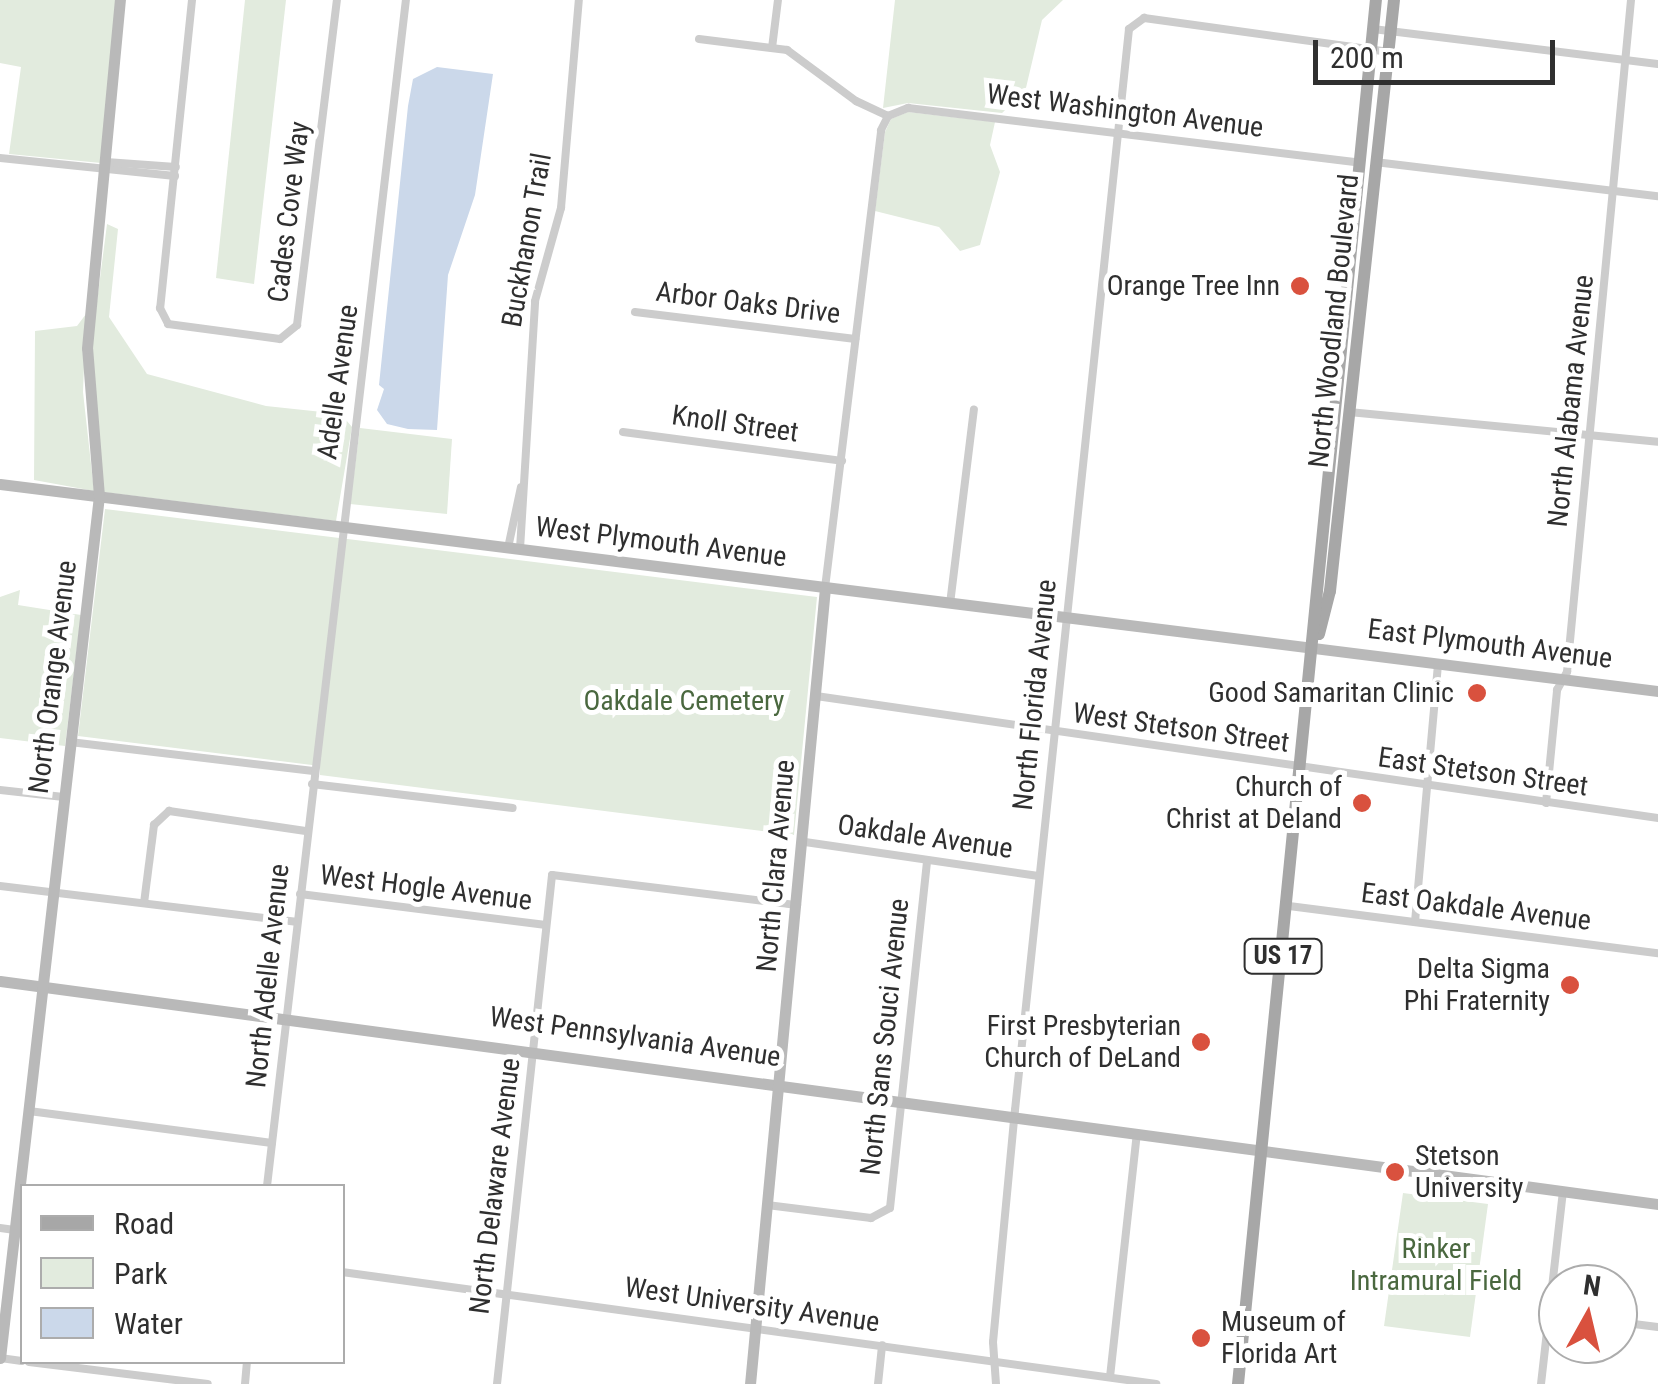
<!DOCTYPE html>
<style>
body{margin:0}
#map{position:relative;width:1658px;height:1384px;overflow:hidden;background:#fff;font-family:"Roboto Condensed",sans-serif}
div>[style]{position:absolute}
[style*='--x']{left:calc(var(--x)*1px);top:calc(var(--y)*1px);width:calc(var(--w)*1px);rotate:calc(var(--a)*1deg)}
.green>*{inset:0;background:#e2ebde}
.water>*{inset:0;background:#cbd8ea}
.street>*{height:8px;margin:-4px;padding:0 4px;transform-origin:4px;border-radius:4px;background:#ccc}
.secondary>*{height:11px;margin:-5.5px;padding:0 5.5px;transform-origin:5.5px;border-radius:5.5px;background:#b9b9b9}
.primary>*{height:12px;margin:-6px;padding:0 6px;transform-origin:6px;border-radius:6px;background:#a7a7a7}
.dots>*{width:28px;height:28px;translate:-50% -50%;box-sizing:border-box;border:5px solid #fff;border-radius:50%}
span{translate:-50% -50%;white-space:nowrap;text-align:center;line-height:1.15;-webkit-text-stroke:10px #fff;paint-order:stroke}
.shield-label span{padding:2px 8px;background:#fff;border:2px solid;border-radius:8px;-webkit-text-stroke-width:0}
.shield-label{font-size:25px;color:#2f2f2f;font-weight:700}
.street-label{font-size:28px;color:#2f2f2f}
.poi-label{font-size:28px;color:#2f2f2f}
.right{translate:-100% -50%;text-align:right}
.left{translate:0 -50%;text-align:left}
.park-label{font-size:28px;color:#4a683f}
.legend{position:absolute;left:20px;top:1184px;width:325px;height:180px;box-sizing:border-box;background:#fff;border:2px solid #acacac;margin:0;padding:12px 18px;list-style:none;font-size:30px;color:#2f2f2f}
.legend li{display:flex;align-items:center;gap:20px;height:50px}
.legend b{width:50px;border:2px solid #acacac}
.north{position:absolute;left:1538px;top:1264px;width:100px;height:100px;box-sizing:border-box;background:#fff;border:2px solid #acacac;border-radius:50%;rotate:8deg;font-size:28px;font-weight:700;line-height:40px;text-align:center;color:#2f2f2f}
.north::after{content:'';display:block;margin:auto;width:35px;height:45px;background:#d9513e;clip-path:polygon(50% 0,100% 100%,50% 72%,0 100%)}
.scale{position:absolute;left:1313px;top:40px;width:242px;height:45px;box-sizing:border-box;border:5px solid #2f2f2f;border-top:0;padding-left:12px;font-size:30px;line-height:35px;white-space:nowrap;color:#2f2f2f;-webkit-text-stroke:8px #fff;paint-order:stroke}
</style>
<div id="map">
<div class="green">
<i style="clip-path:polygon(0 0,116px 0,101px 163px,9px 154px,21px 67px,0 63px)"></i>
<i style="clip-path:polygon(245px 0,286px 0,254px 284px,216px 278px)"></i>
<i style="clip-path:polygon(895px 0,1063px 0,1042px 20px,1025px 92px,1002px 113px,908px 103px,883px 108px)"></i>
<i style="clip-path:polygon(908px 112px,995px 122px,990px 145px,1000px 172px,980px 245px,960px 251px,939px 227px,875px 211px,885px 132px,891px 119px)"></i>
<i style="clip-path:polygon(107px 224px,118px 229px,109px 317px,147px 374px,266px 406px,341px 414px,352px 427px,336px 521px,103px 492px,91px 348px)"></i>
<i style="clip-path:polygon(86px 314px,83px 392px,94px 491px,34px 480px,35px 331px,77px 326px)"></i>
<i style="clip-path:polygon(360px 428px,452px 439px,447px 514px,350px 504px)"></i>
<i style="clip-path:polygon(105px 509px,817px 597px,794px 835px,320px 775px,320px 766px,78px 736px)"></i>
<i style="clip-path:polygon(20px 590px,18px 605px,81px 615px,65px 746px,0 738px,0 597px)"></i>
<i style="clip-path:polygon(1403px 1193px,1488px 1204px,1470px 1337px,1384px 1326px)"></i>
</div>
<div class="water">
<i style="clip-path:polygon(437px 67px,493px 74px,475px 195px,448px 275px,437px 430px,408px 429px,387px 424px,377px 410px,384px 389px,379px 385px,408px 106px,413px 79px)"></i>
</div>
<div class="street">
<i style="--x:192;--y:0;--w:310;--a:95.9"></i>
<i style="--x:160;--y:308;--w:18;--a:63"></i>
<i style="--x:168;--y:324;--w:113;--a:7.6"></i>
<i style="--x:280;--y:339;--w:22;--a:-39"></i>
<i style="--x:297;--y:325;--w:327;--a:-83"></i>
<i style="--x:1373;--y:29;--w:287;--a:7"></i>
<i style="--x:699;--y:39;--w:89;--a:7.1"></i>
<i style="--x:787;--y:50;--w:86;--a:36.5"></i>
<i style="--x:856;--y:101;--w:35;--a:25"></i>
<i style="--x:772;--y:48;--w:48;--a:-82.9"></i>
<i style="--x:888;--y:116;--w:22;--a:-22"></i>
<i style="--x:908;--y:108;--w:456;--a:6.9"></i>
<i style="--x:0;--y:158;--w:176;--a:5.9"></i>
<i style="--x:106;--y:162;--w:70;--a:4.1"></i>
<i style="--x:1375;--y:162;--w:285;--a:6.9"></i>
<i style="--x:635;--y:312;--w:222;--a:7"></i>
<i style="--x:1349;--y:412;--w:310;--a:5.5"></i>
<i style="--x:623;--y:432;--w:221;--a:7.5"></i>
<i style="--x:508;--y:548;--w:62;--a:-78"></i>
<i style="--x:520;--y:549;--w:248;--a:-86.5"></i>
<i style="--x:535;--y:301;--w:97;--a:-74.4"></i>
<i style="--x:561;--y:208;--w:209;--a:-85.1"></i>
<i style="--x:825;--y:588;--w:461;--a:-83"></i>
<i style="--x:881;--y:130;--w:16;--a:-63"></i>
<i style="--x:950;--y:604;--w:196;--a:-83"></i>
<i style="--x:816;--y:696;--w:851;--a:8.24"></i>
<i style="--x:70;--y:742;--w:245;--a:6.8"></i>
<i style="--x:312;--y:784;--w:202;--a:6.8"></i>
<i style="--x:0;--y:790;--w:64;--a:6.2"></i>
<i style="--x:1546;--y:803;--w:114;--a:-84.4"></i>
<i style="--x:1557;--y:690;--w:21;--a:-61"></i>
<i style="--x:1567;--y:672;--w:675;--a:-84.56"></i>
<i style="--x:805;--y:842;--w:236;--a:8.3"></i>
<i style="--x:0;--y:886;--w:298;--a:6.9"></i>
<i style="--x:300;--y:894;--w:248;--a:7.2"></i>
<i style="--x:144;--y:903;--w:79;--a:-82.7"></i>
<i style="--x:154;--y:825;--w:21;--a:-43"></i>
<i style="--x:169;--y:811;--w:138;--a:8.3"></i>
<i style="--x:1289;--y:906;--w:372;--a:7.3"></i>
<i style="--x:1415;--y:922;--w:260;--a:-84.9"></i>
<i style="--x:29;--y:1111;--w:245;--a:7.5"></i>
<i style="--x:267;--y:1186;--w:1194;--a:-83.32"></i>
<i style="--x:767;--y:1205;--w:105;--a:7.1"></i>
<i style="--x:871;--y:1218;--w:21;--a:-28"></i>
<i style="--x:890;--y:1208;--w:349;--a:-83.9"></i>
<i style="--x:0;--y:1228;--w:22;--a:8"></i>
<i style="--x:342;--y:1272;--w:822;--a:7.83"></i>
<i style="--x:1618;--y:1322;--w:40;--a:7.1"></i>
<i style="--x:0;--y:1358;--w:22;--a:8"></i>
<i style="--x:29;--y:1362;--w:180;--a:7"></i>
<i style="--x:1110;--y:1377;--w:245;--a:-83.7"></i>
<i style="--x:245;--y:1384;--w:22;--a:-85"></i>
<i style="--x:497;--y:1384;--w:512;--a:-83.83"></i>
<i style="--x:552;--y:875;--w:247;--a:7"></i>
<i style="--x:878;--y:1384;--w:39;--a:-84"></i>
<i style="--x:996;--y:1384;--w:42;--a:-94.1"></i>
<i style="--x:993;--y:1342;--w:233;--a:-84.6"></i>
<i style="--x:1015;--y:1110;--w:1087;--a:-83.98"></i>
<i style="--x:1129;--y:29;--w:19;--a:-36"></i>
<i style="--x:1144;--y:18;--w:246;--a:7.9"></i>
<i style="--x:1541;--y:1384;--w:194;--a:-83.5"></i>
</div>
<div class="secondary">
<i style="--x:0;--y:484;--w:1671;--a:7.12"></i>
<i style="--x:0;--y:981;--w:1673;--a:7.66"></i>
<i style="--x:0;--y:1358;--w:868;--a:-83.45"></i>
<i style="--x:99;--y:496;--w:148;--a:-94.6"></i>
<i style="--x:87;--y:348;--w:350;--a:-84.6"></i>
<i style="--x:750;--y:1384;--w:800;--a:-84.62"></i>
</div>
<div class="primary">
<i style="--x:1319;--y:634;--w:44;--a:-75.7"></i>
<i style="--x:1330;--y:591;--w:594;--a:-83.82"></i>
<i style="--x:1238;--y:1384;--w:1391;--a:-84.31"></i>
</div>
<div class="dots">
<i style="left:1300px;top:286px;background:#d9513e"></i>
<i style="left:1477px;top:693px;background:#d9513e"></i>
<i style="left:1362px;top:803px;background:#d9513e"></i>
<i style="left:1570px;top:985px;background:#d9513e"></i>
<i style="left:1201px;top:1042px;background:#d9513e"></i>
<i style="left:1395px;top:1172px;background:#d9513e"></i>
<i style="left:1201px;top:1338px;background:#d9513e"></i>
</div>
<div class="shield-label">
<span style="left:1283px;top:956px">US 17</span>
</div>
<div class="street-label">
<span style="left:1125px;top:111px;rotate:7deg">West Washington Avenue</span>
<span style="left:289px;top:212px;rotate:-83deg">Cades Cove Way</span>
<span style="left:527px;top:240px;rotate:-80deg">Buckhanon Trail</span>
<span style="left:748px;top:303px;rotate:7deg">Arbor Oaks Drive</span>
<span style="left:1334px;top:321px;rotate:-84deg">North Woodland Boulevard</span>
<span style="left:338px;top:382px;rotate:-82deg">Adelle Avenue</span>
<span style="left:1571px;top:401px;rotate:-84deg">North Alabama Avenue</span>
<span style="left:735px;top:424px;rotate:8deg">Knoll Street</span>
<span style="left:661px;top:542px;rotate:7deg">West Plymouth Avenue</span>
<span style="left:1490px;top:644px;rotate:7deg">East Plymouth Avenue</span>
<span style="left:53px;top:677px;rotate:-83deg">North Orange Avenue</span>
<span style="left:1035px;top:695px;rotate:-84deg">North Florida Avenue</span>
<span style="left:1181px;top:728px;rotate:8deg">West Stetson Street</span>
<span style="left:1483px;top:772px;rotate:8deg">East Stetson Street</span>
<span style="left:925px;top:837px;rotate:8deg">Oakdale Avenue</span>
<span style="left:776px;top:866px;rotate:-85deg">North Clara Avenue</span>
<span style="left:426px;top:888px;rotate:7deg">West Hogle Avenue</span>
<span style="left:1476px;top:907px;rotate:7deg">East Oakdale Avenue</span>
<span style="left:268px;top:976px;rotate:-84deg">North Adelle Avenue</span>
<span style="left:635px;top:1037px;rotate:8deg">West Pennsylvania Avenue</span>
<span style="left:885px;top:1037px;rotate:-84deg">North Sans Souci Avenue</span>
<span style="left:495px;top:1186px;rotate:-83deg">North Delaware Avenue</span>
<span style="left:752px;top:1305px;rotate:8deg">West University Avenue</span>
</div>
<div class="poi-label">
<span class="right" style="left:1280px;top:286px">Orange Tree Inn</span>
<span class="right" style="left:1454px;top:693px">Good Samaritan Clinic</span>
<span class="right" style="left:1342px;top:803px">Church of<br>Christ at Deland</span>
<span class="right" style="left:1550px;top:985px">Delta Sigma<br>Phi Fraternity</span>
<span class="right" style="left:1181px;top:1042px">First Presbyterian<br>Church of DeLand</span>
<span class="left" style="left:1415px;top:1172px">Stetson<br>University</span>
<span class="left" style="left:1221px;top:1338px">Museum of<br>Florida Art</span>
</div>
<div class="park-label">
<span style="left:684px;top:701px">Oakdale Cemetery</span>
<span style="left:1436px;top:1265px">Rinker<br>Intramural Field</span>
</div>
<ul class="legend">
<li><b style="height:12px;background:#a7a7a7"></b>Road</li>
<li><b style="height:28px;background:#e2ebde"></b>Park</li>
<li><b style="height:28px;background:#cbd8ea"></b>Water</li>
</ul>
<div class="north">N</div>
<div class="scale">200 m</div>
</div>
